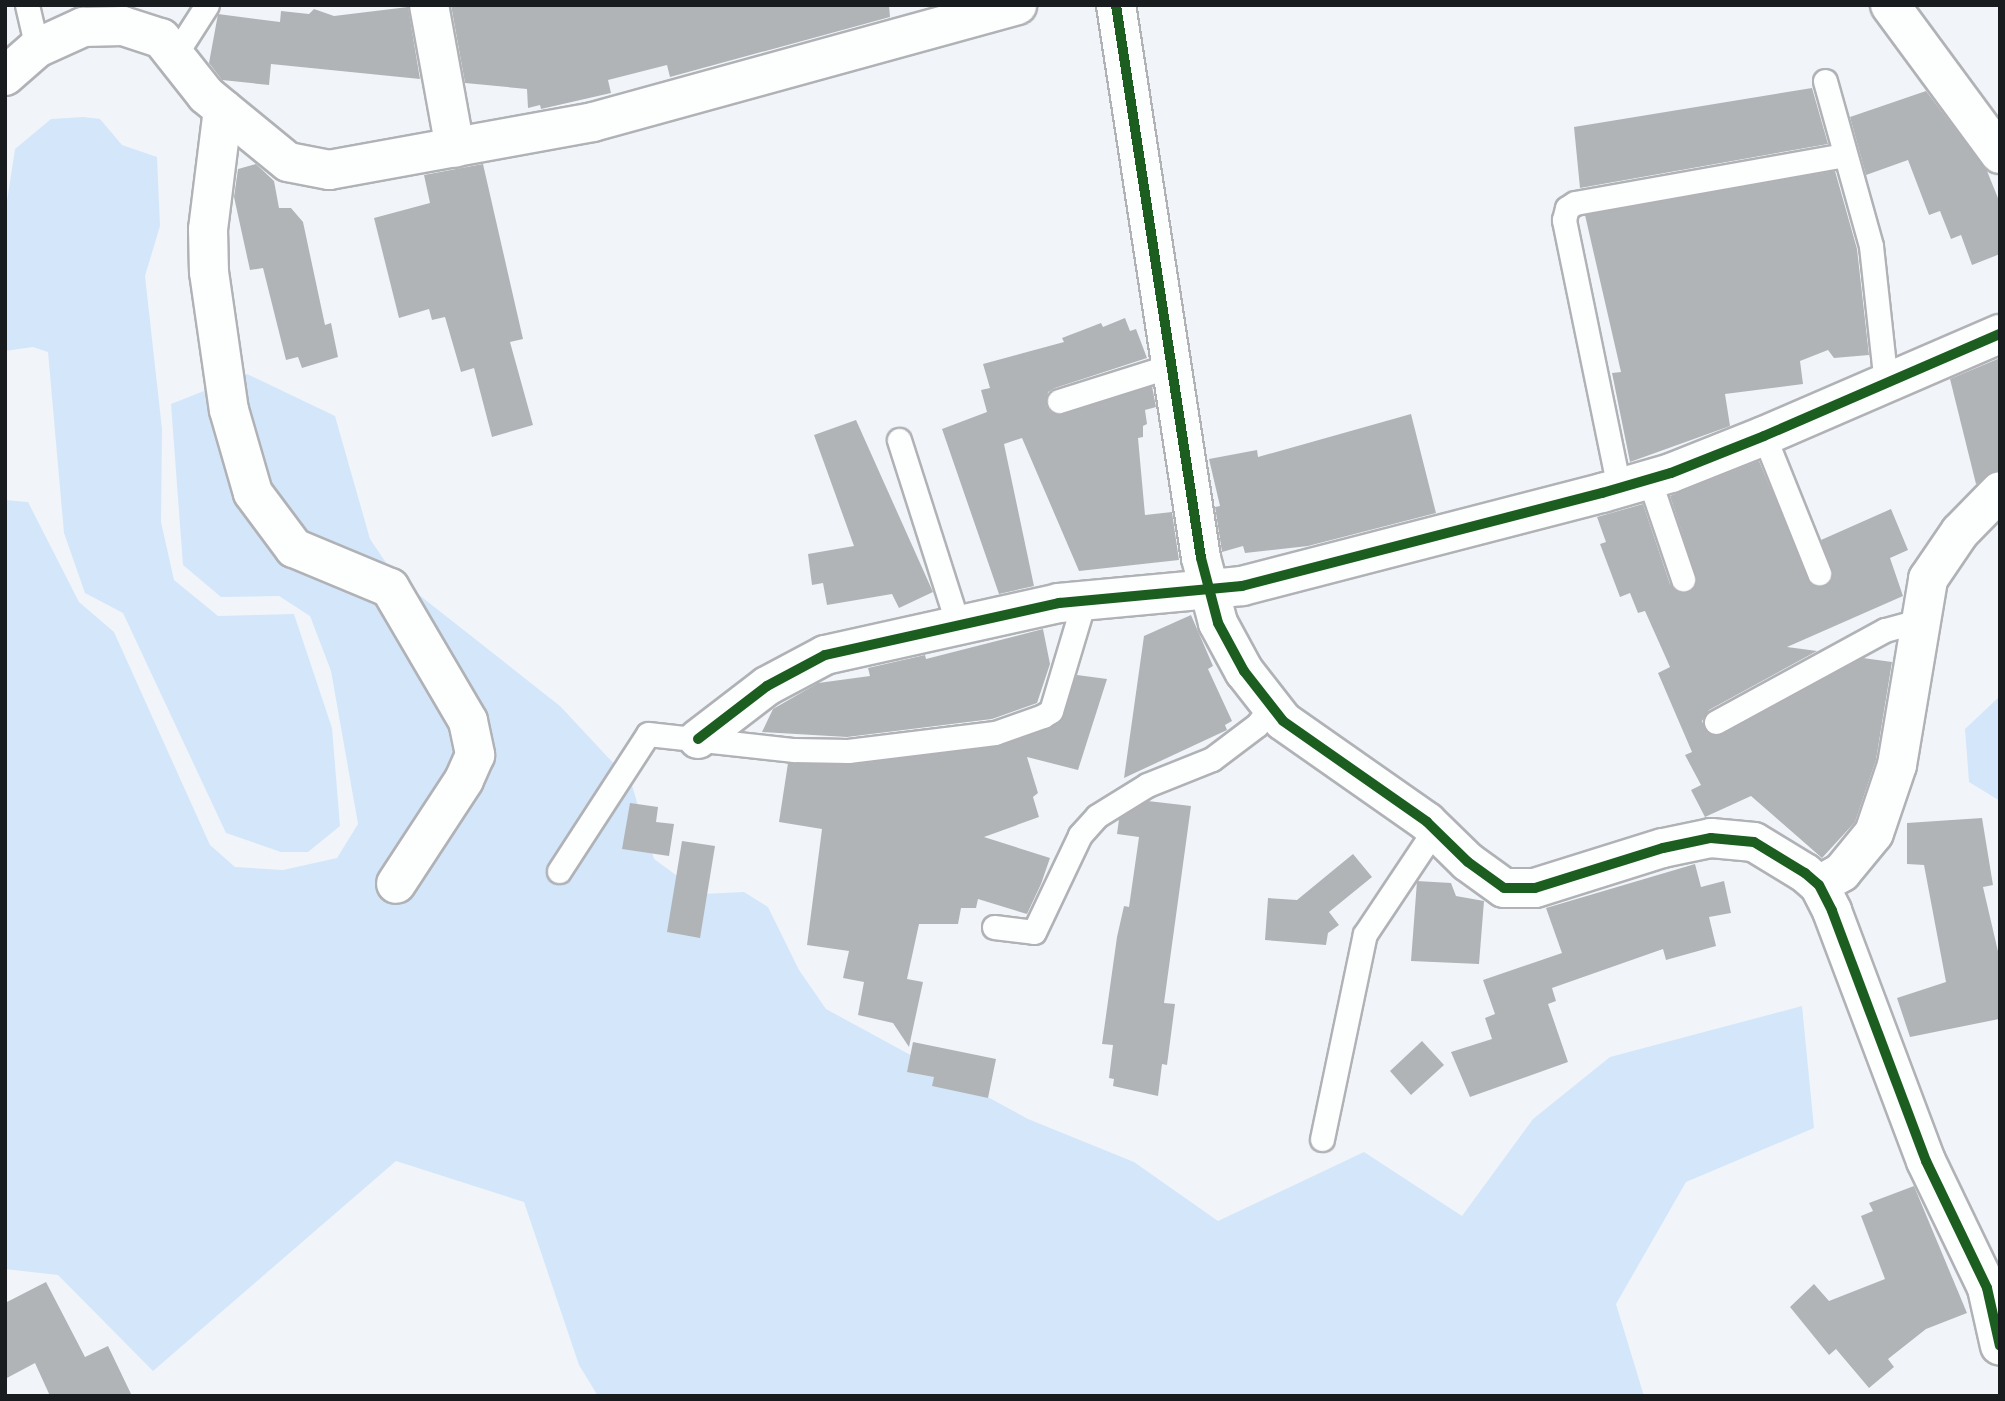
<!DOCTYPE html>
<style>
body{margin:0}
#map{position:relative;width:2005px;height:1401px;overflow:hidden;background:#f1f5fa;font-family:"Crimson Pro",serif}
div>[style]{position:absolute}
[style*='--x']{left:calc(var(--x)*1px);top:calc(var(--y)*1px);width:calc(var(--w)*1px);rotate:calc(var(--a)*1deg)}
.green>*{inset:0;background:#d4e6fa}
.building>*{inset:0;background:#b1b4b7}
.roads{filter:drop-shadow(2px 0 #b0b2b6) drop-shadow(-2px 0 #b0b2b6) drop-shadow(0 2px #b0b2b6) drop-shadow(0 -2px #b0b2b6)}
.service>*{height:23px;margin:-11.5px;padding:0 11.5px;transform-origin:11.5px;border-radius:11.5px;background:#fdfefe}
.minor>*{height:38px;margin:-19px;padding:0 19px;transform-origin:19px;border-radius:19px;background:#fdfefe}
.cycleway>*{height:10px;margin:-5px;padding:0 5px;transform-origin:5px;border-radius:5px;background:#1b5e20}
span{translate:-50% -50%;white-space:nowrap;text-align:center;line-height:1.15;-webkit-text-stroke:5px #edf5fe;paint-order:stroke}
.frame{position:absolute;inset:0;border:7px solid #191c1f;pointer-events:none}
</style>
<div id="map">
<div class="green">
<i style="clip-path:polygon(83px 117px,100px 119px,122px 145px,157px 157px,160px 226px,145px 276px,162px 429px,161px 522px,174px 580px,218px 616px,294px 614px,332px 728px,340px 826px,308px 852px,281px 852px,226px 833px,123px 613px,85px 593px,64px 533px,48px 352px,33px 347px,5px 351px,5px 214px,15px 149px,51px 119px)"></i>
<i style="clip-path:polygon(247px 374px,335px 416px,370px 539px,395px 576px,560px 706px,631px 782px,654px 859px,702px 894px,744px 892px,768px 907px,799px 970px,826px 1009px,1028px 1119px,1134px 1162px,1218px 1221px,1364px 1152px,1462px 1216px,1533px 1119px,1610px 1057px,1802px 1006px,1814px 1128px,1686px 1182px,1616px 1304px,1644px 1396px,598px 1396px,579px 1365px,524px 1202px,396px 1161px,153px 1371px,58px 1275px,5px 1269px,5px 500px,28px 502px,79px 602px,114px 632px,210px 845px,235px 867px,283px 870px,337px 858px,358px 824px,331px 671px,310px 616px,279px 596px,221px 597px,183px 565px,171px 404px)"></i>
<i style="clip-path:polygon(2000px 696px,2000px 801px,1969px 782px,1965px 729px)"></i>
</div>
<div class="building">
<i style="clip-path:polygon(451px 5px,889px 5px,890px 17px,670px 77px,667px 65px,608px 80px,611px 93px,541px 109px,540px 105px,528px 108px,527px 89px,465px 83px)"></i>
<i style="clip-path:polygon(408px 7px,420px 79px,271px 64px,269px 85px,222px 80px,209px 63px,218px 14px,280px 22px,281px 11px,309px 14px,314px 9px,334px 16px)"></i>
<i style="clip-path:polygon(1812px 88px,1828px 144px,1580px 188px,1574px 127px)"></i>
<i style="clip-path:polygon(1926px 91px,1987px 171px,2000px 203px,2000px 254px,1972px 265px,1961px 235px,1951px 239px,1940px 211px,1929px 215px,1908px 160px,1866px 175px,1850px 117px)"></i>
<i style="clip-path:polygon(256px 164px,274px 181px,279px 208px,291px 208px,303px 222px,325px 325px,331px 323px,338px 357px,302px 368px,298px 357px,286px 360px,263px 268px,250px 270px,234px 197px,238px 169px)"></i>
<i style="clip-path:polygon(483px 164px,523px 339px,510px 342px,533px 425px,492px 437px,474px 368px,461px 372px,445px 317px,432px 320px,429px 309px,399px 318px,374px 218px,430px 203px,424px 175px)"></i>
<i style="clip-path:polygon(1835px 171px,1857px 249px,1869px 355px,1834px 358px,1828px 350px,1800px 361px,1803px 384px,1725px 394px,1730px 426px,1630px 462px,1612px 373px,1621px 372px,1585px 215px)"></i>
<i style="clip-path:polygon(1125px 318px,1130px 331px,1136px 329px,1147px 358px,1055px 388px,1048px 392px,1046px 405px,1050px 412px,1063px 414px,1152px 386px,1156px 407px,1145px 410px,1147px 424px,1143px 426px,1143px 437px,1138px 438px,1145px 515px,1172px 512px,1179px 560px,1079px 571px,1022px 438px,1004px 444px,1034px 586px,999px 594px,942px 429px,987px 412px,981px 390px,990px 388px,983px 364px,1064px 342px,1062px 338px,1101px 323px,1103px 327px)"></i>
<i style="clip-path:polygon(2000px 358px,2000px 470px,1976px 484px,1950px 379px)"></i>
<i style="clip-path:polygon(1411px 414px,1436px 513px,1308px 546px,1245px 553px,1243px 546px,1222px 552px,1215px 507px,1220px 506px,1209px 459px,1257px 450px,1258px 457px)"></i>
<i style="clip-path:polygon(856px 420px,933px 592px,899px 608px,892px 594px,827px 605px,823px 583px,812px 585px,808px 554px,854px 546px,814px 435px)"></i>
<i style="clip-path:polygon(1759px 461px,1811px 584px,1824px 586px,1833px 576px,1821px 540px,1891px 509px,1908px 550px,1890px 558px,1903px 596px,1787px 647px,1817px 651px,1709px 710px,1702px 721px,1708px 734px,1722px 735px,1863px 658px,1892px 662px,1876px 760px,1855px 822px,1822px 858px,1751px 796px,1705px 817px,1691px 790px,1701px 785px,1685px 755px,1692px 752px,1658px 673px,1670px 667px,1645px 611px,1638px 613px,1630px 593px,1620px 597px,1600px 544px,1606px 542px,1597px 517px,1643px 504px,1670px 584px,1680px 593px,1688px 592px,1696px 575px,1670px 496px)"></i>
<i style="clip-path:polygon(1191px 615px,1213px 666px,1208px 669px,1232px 721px,1225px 725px,1227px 730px,1124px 778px,1144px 636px)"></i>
<i style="clip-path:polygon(1043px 629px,1050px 664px,1037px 703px,992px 719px,847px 737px,762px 732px,773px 709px,818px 683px,870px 676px,868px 668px,925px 655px,926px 659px)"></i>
<i style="clip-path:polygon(1077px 675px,1107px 679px,1078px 770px,1027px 757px,1038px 793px,1033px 797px,1039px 817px,984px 837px,1050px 858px,1041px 884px,1027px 914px,978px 899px,976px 908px,961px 908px,958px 924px,919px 924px,907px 979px,923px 982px,909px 1047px,893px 1023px,858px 1015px,864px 982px,843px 978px,849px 951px,807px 945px,822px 829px,779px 822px,788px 763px,850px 765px,1000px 746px,1059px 722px)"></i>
<i style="clip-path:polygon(1148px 801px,1191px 806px,1164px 1003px,1175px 1004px,1167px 1065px,1162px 1064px,1158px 1096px,1113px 1086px,1114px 1079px,1109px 1078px,1113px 1045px,1102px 1044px,1117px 937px,1124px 906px,1129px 907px,1139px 837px,1117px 834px,1119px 819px)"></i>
<i style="clip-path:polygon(630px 803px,658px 807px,656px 822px,674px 824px,669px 856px,622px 849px)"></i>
<i style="clip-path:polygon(1982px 818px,1993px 885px,1983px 887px,2000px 960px,1999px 1019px,1910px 1037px,1897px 998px,1946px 982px,1924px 865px,1907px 864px,1907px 823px)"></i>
<i style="clip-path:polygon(682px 841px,715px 846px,700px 938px,667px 932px)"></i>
<i style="clip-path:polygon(1353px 854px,1372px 877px,1329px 912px,1339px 925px,1328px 933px,1326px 945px,1265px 940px,1268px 898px,1297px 900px)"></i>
<i style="clip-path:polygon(1695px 864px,1701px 887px,1724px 881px,1731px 913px,1709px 917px,1716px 946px,1666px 960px,1663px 949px,1552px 988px,1556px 1001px,1548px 1004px,1568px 1062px,1470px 1097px,1451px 1052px,1492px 1039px,1485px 1018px,1495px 1014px,1483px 980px,1562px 953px,1546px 908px)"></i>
<i style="clip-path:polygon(1417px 881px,1451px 883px,1456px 896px,1484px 901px,1479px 964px,1411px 961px)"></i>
<i style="clip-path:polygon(1422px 1041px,1444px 1065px,1411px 1095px,1390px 1071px)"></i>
<i style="clip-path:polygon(913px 1042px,996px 1059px,988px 1098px,932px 1086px,934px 1077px,907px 1072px)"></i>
<i style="clip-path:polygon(1914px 1186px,1967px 1313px,1926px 1329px,1888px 1359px,1894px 1367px,1869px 1388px,1836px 1349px,1829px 1355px,1790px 1307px,1814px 1284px,1829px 1301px,1885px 1279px,1861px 1216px,1873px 1211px,1869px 1203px)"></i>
<i style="clip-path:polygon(46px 1282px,85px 1357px,108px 1346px,132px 1396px,50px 1396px,35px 1363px,5px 1379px,5px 1303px)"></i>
</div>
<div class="roads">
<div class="service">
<i style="--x:27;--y:5;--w:44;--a:76.9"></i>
<i style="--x:175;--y:55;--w:59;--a:-57.4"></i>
<i style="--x:1825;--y:81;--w:171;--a:74.4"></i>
<i style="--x:1871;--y:246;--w:139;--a:83.8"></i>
<i style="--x:1059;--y:401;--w:120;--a:-17.5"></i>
<i style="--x:1764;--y:436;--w:148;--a:68.1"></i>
<i style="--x:899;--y:440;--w:194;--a:72.3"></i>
<i style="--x:1649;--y:479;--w:106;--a:71.2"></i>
<i style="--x:1619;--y:488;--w:274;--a:-101.6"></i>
<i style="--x:1564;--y:220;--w:12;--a:-76"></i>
<i style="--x:1567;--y:208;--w:9;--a:-32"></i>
<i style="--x:1575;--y:203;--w:273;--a:-10.1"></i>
<i style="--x:1716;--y:722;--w:192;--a:-28.6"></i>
<i style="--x:1885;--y:630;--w:35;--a:-15"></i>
<i style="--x:559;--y:871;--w:163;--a:-57"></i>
<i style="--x:648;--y:734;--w:147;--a:6.3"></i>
<i style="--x:794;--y:750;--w:54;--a:1.1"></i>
<i style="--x:848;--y:751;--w:148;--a:-7"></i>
<i style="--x:995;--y:733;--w:51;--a:-19.5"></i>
<i style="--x:1043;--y:716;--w:9;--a:-32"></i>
<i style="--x:1051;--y:711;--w:115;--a:-73.3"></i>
<i style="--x:994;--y:927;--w:40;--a:7.1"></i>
<i style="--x:1034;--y:932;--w:107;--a:-64.6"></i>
<i style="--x:1080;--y:835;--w:25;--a:-48"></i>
<i style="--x:1097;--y:816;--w:59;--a:-31.8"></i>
<i style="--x:1147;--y:785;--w:70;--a:-21.8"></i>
<i style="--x:1212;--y:759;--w:56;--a:-37.1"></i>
<i style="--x:1257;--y:725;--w:23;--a:-52"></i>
<i style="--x:1322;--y:1139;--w:209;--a:-78.2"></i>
<i style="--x:1365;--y:934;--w:126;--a:-56.3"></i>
</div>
<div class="minor">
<i style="--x:429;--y:5;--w:145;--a:79.7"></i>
<i style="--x:1116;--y:5;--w:559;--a:81.26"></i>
<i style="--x:1201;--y:558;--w:67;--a:75.3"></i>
<i style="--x:1218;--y:623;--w:55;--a:61.6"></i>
<i style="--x:1244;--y:671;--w:63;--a:52"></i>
<i style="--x:1283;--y:721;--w:176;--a:35"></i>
<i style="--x:1427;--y:822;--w:57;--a:44.3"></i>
<i style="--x:1468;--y:862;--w:44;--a:35.8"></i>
<i style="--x:1504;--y:888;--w:31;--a:0"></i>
<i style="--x:1535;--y:888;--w:134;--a:-17.4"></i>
<i style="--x:1663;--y:848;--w:49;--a:-11.8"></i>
<i style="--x:1711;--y:838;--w:43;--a:5.3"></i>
<i style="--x:1754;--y:842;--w:60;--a:31.3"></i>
<i style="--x:1805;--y:873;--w:18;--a:41"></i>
<i style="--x:1819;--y:885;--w:29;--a:63"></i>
<i style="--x:1832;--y:911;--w:267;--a:69.4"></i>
<i style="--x:1926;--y:1161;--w:141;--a:64.3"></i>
<i style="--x:1987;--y:1288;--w:59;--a:77.4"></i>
<i style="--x:1890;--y:5;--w:185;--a:53.6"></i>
<i style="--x:5;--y:76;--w:43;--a:-41.2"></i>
<i style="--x:37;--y:48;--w:51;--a:-24.5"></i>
<i style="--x:83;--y:27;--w:40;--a:-1.4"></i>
<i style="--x:123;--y:26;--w:40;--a:18"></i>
<i style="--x:161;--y:38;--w:73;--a:51.7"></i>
<i style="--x:206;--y:95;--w:106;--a:39.3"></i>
<i style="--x:288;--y:162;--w:42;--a:11"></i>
<i style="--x:329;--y:170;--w:268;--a:-10.3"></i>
<i style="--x:593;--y:122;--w:440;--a:-15.4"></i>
<i style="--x:223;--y:109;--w:121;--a:97.1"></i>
<i style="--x:208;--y:229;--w:43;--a:88.7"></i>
<i style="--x:209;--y:272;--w:139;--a:81.8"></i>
<i style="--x:229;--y:410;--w:86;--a:73.9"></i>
<i style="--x:253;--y:493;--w:69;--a:53.3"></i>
<i style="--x:294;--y:548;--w:104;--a:22.6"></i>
<i style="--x:390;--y:588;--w:154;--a:59.6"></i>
<i style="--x:468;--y:721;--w:35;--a:78"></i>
<i style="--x:475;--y:755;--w:27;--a:114"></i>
<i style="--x:464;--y:780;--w:124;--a:123.2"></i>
<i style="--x:698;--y:739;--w:87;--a:-37.5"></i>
<i style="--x:767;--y:686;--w:66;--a:-28.1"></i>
<i style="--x:825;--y:655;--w:240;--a:-12.5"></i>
<i style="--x:1059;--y:603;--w:184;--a:-5.3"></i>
<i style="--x:1242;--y:586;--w:372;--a:-14.5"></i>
<i style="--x:1602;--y:493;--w:72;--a:-16.2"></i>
<i style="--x:1671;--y:473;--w:100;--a:-21.7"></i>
<i style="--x:1764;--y:436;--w:257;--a:-23.4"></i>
<i style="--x:1819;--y:885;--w:26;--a:-29"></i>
<i style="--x:1842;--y:872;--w:50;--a:-50.6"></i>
<i style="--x:1874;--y:833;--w:72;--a:-71.3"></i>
<i style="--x:1897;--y:765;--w:189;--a:-80.5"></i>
<i style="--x:1928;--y:579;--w:57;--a:-55.8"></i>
<i style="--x:1960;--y:532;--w:57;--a:-45.7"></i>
</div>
</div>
<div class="cycleway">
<i style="--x:1116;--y:5;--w:559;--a:81.26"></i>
<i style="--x:1201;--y:558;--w:67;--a:75.3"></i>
<i style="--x:1218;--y:623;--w:55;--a:61.6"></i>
<i style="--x:1244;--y:671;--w:63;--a:52"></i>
<i style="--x:1283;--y:721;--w:176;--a:35"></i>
<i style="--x:1427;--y:822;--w:57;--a:44.3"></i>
<i style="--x:1468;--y:862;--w:44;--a:35.8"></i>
<i style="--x:1504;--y:888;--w:31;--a:0"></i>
<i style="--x:1535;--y:888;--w:134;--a:-17.4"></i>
<i style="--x:1663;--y:848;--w:49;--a:-11.8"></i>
<i style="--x:1711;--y:838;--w:43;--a:5.3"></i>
<i style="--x:1754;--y:842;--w:60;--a:31.3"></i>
<i style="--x:1805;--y:873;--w:18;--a:41"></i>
<i style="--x:1819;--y:885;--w:29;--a:63"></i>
<i style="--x:1832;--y:911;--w:267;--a:69.4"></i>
<i style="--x:1926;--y:1161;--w:141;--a:64.3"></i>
<i style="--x:1987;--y:1288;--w:59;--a:77.4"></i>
<i style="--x:698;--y:739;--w:87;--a:-37.5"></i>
<i style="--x:767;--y:686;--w:66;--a:-28.1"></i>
<i style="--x:825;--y:655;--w:240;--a:-12.5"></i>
<i style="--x:1059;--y:603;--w:184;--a:-5.3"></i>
<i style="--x:1242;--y:586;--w:372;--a:-14.5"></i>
<i style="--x:1602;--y:493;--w:72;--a:-16.2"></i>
<i style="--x:1671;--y:473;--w:100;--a:-21.7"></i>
<i style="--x:1764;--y:436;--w:257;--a:-23.4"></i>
</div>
<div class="frame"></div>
</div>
